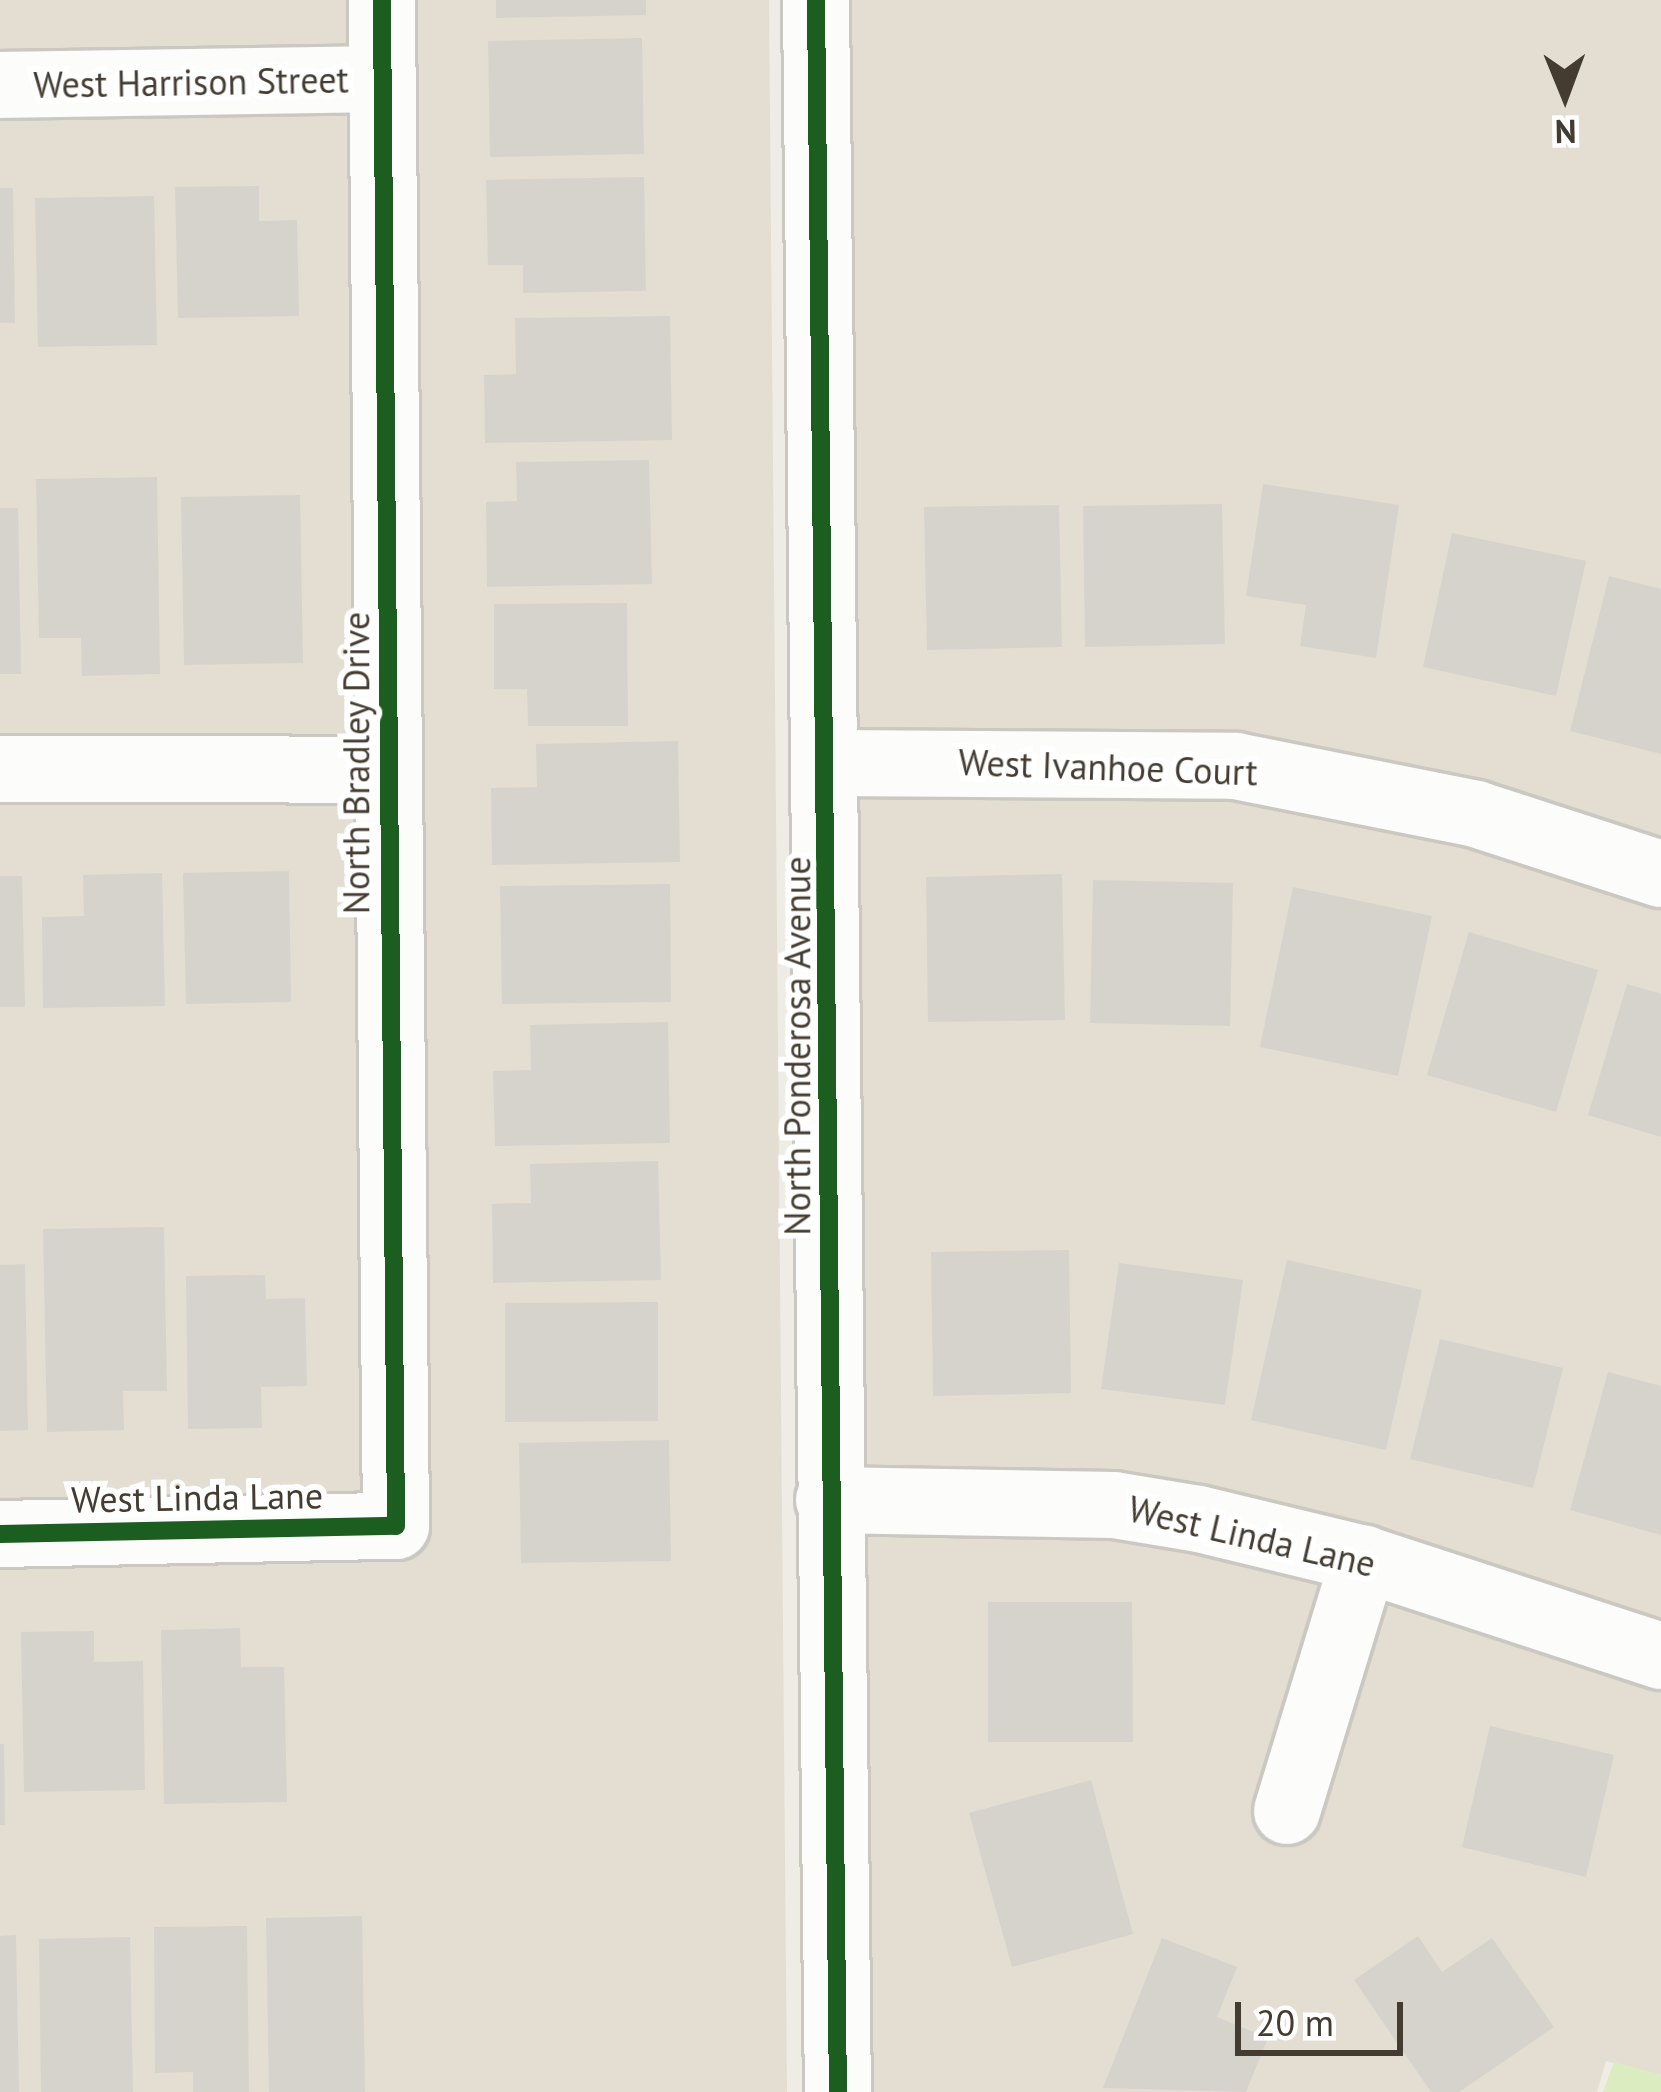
<!DOCTYPE html>
<style>
body{margin:0}
#map{position:relative;width:1661px;height:2092px;overflow:hidden;background:#eeece5;font-family:"PT Sans",sans-serif}
div>[style]{position:absolute}
[style*='--x']{left:calc(var(--x)*1px);top:calc(var(--y)*1px);width:calc(var(--w)*1px);rotate:calc(var(--a)*1deg)}
.residential>*{inset:0;background:#e3ded1}
.green>*{inset:0;background:#dcecc1}
.building>*{inset:0;background:#d6d3cc}
.roads{filter:drop-shadow(3px 0 #cac8c1) drop-shadow(-3px 0 #cac8c1) drop-shadow(0 3px #cac8c1) drop-shadow(0 -3px #cac8c1)}
.minor>*{height:66px;margin:-33px;padding:0 33px;transform-origin:33px;border-radius:33px;background:#fcfcfb}
.cycleway>*{height:18px;margin:-9px;padding:0 9px;transform-origin:9px;border-radius:9px;background:#1b5e20}
span{translate:-50% -50%;white-space:nowrap;text-align:center;line-height:1.15;-webkit-text-stroke:12px #fff;paint-order:stroke}
.street-label{font-size:36px;color:#443c31}
.north{position:absolute;left:1505px;top:36px;width:120px;height:120px;-webkit-text-stroke:9px #fff;paint-order:stroke;rotate:179deg;font-size:33px;font-weight:700;line-height:48px;text-align:center;color:#443c31}
.north::after{content:'';display:block;margin:auto;width:42px;height:54px;background:#443c31;clip-path:polygon(50% 0,100% 100%,50% 72%,0 100%)}
.scale{position:absolute;left:1235px;top:2002px;width:168px;height:54px;box-sizing:border-box;border:6px solid #443c31;border-top:0;padding-left:15px;font-size:36px;line-height:42px;white-space:nowrap;color:#443c31;-webkit-text-stroke:9px #fff;paint-order:stroke}
</style>
<div id="map">
<div class="residential">
<i style="clip-path:polygon(0 0,769px 0,787px 2092px,0 2092px)"></i>
<i style="clip-path:polygon(818px 0,1661px 0,1661px 2075px,1606px 2061px,1597px 2092px,838px 2092px)"></i>
</div>
<div class="green">
<i style="clip-path:polygon(1614px 2062px,1661px 2075px,1661px 2092px,1603px 2092px)"></i>
</div>
<div class="building">
<i style="clip-path:polygon(496px 0,646px 0,646px 15px,496px 18px)"></i>
<i style="clip-path:polygon(642px 38px,644px 154px,490px 157px,488px 41px)"></i>
<i style="clip-path:polygon(644px 177px,646px 291px,523px 293px,523px 265px,488px 265px,486px 180px)"></i>
<i style="clip-path:polygon(259px 186px,259px 221px,297px 220px,299px 316px,178px 318px,175px 187px)"></i>
<i style="clip-path:polygon(0 188px,13px 188px,15px 323px,0 323px)"></i>
<i style="clip-path:polygon(154px 196px,157px 345px,38px 347px,35px 198px)"></i>
<i style="clip-path:polygon(670px 316px,672px 440px,485px 443px,484px 375px,516px 374px,515px 318px)"></i>
<i style="clip-path:polygon(649px 460px,652px 584px,487px 587px,486px 502px,517px 501px,516px 462px)"></i>
<i style="clip-path:polygon(157px 477px,160px 674px,82px 676px,81px 638px,39px 638px,36px 479px)"></i>
<i style="clip-path:polygon(1263px 484px,1399px 505px,1376px 658px,1300px 646px,1306px 605px,1246px 596px)"></i>
<i style="clip-path:polygon(300px 495px,303px 663px,184px 665px,181px 497px)"></i>
<i style="clip-path:polygon(1222px 504px,1225px 644px,1085px 647px,1083px 506px)"></i>
<i style="clip-path:polygon(1059px 505px,1062px 647px,927px 650px,924px 507px)"></i>
<i style="clip-path:polygon(0 508px,18px 508px,21px 674px,0 674px)"></i>
<i style="clip-path:polygon(1452px 533px,1586px 561px,1556px 696px,1423px 667px)"></i>
<i style="clip-path:polygon(1609px 576px,1661px 589px,1661px 754px,1570px 731px)"></i>
<i style="clip-path:polygon(627px 603px,628px 726px,528px 726px,527px 689px,494px 689px,494px 604px)"></i>
<i style="clip-path:polygon(678px 741px,680px 862px,492px 865px,491px 788px,537px 787px,536px 744px)"></i>
<i style="clip-path:polygon(289px 871px,291px 1002px,186px 1004px,183px 873px)"></i>
<i style="clip-path:polygon(162px 873px,165px 1006px,43px 1008px,42px 917px,84px 916px,83px 875px)"></i>
<i style="clip-path:polygon(1062px 874px,1065px 1020px,928px 1022px,926px 877px)"></i>
<i style="clip-path:polygon(0 876px,22px 876px,25px 1007px,0 1007px)"></i>
<i style="clip-path:polygon(1093px 880px,1233px 883px,1230px 1026px,1090px 1023px)"></i>
<i style="clip-path:polygon(670px 884px,671px 1002px,502px 1004px,500px 886px)"></i>
<i style="clip-path:polygon(1293px 887px,1432px 916px,1398px 1076px,1260px 1047px)"></i>
<i style="clip-path:polygon(1469px 932px,1598px 970px,1556px 1112px,1427px 1075px)"></i>
<i style="clip-path:polygon(1627px 984px,1661px 994px,1661px 1137px,1588px 1115px)"></i>
<i style="clip-path:polygon(668px 1022px,670px 1143px,495px 1146px,493px 1071px,531px 1070px,530px 1025px)"></i>
<i style="clip-path:polygon(658px 1161px,661px 1280px,493px 1283px,492px 1204px,531px 1203px,530px 1164px)"></i>
<i style="clip-path:polygon(164px 1227px,167px 1391px,123px 1391px,124px 1430px,47px 1432px,43px 1229px)"></i>
<i style="clip-path:polygon(1069px 1250px,1071px 1393px,933px 1396px,931px 1252px)"></i>
<i style="clip-path:polygon(1287px 1260px,1422px 1290px,1386px 1450px,1251px 1420px)"></i>
<i style="clip-path:polygon(1119px 1263px,1243px 1280px,1225px 1405px,1101px 1389px)"></i>
<i style="clip-path:polygon(25px 1264px,28px 1430px,0 1431px,0 1265px)"></i>
<i style="clip-path:polygon(265px 1275px,266px 1299px,305px 1298px,307px 1386px,261px 1387px,262px 1428px,188px 1429px,186px 1276px)"></i>
<i style="clip-path:polygon(658px 1302px,658px 1421px,505px 1422px,505px 1303px)"></i>
<i style="clip-path:polygon(1440px 1339px,1563px 1368px,1533px 1488px,1410px 1459px)"></i>
<i style="clip-path:polygon(1608px 1372px,1661px 1386px,1661px 1535px,1570px 1510px)"></i>
<i style="clip-path:polygon(669px 1440px,671px 1561px,521px 1563px,519px 1443px)"></i>
<i style="clip-path:polygon(988px 1602px,1132px 1602px,1133px 1742px,988px 1742px)"></i>
<i style="clip-path:polygon(240px 1628px,241px 1667px,284px 1667px,287px 1802px,164px 1804px,161px 1630px)"></i>
<i style="clip-path:polygon(94px 1631px,94px 1662px,143px 1661px,145px 1790px,24px 1792px,21px 1632px)"></i>
<i style="clip-path:polygon(1490px 1726px,1614px 1755px,1586px 1877px,1462px 1847px)"></i>
<i style="clip-path:polygon(0 1744px,4px 1744px,5px 1825px,0 1825px)"></i>
<i style="clip-path:polygon(1091px 1780px,1133px 1934px,1012px 1967px,969px 1813px)"></i>
<i style="clip-path:polygon(362px 1916px,365px 2092px,269px 2092px,266px 1918px)"></i>
<i style="clip-path:polygon(247px 1926px,249px 2092px,193px 2092px,193px 2072px,155px 2073px,154px 1927px)"></i>
<i style="clip-path:polygon(16px 1935px,19px 2092px,0 2092px,0 1936px)"></i>
<i style="clip-path:polygon(1418px 1936px,1442px 1972px,1492px 1938px,1554px 2027px,1459px 2092px,1431px 2092px,1354px 1980px)"></i>
<i style="clip-path:polygon(130px 1937px,133px 2092px,41px 2092px,39px 1939px)"></i>
<i style="clip-path:polygon(1162px 1938px,1237px 1967px,1217px 2017px,1268px 2038px,1246px 2092px,1103px 2088px)"></i>
</div>
<div class="roads">
<div class="minor">
<i style="--x:816;--y:0;--w:2092;--a:89.4"></i>
<i style="--x:0;--y:85;--w:382;--a:-0.9"></i>
<i style="--x:830;--y:763;--w:406;--a:0.4"></i>
<i style="--x:1236;--y:766;--w:245;--a:11.3"></i>
<i style="--x:1476;--y:814;--w:194;--a:18"></i>
<i style="--x:0;--y:769;--w:389;--a:0.1"></i>
<i style="--x:829;--y:1500;--w:285;--a:1"></i>
<i style="--x:1114;--y:1505;--w:86;--a:9.4"></i>
<i style="--x:1199;--y:1519;--w:170;--a:13.6"></i>
<i style="--x:1364;--y:1559;--w:312;--a:18.1"></i>
<i style="--x:0;--y:1534;--w:396;--a:-1.2"></i>
<i style="--x:396;--y:1526;--w:1526;--a:-90.53"></i>
<i style="--x:1287;--y:1811;--w:264;--a:-73"></i>
</div>
</div>
<div class="cycleway">
<i style="--x:816;--y:0;--w:2092;--a:89.4"></i>
<i style="--x:0;--y:1534;--w:396;--a:-1.2"></i>
<i style="--x:396;--y:1526;--w:1526;--a:-90.53"></i>
</div>
<div class="street-label">
<span style="left:191px;top:82px;rotate:-1deg">West Harrison Street</span>
<span style="left:356px;top:763px;rotate:-90deg">North Bradley Drive</span>
<span style="left:1108px;top:767px;rotate:2deg">West Ivanhoe Court</span>
<span style="left:797px;top:1046px;rotate:-90deg">North Ponderosa Avenue</span>
<span style="left:197px;top:1497px;rotate:-1deg">West Linda Lane</span>
<span style="left:1252px;top:1536px;rotate:13deg">West Linda Lane</span>
</div>
<div class="north">N</div>
<div class="scale">20 m</div>
</div>
